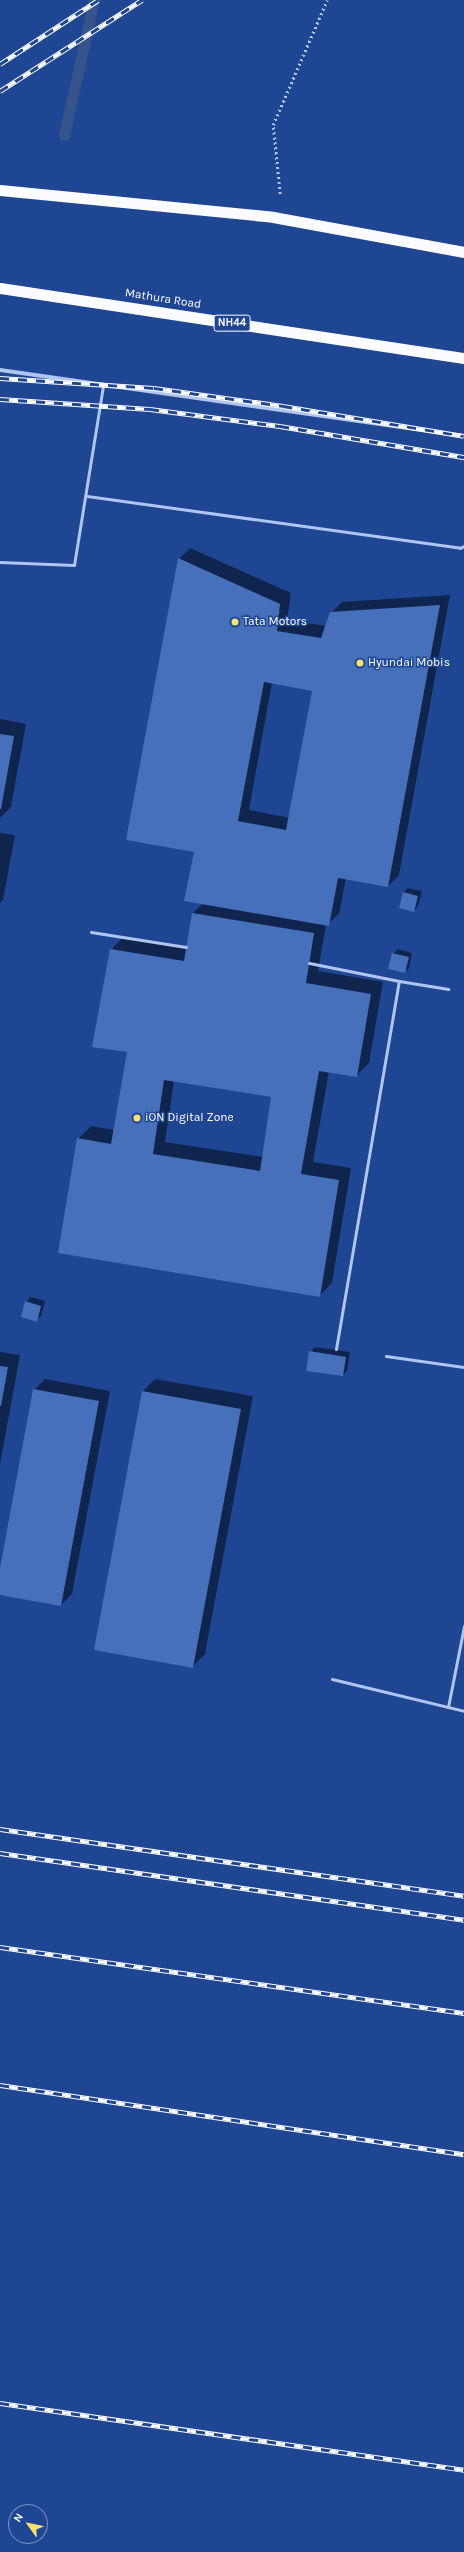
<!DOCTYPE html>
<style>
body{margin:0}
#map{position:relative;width:464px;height:2552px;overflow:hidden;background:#1e4693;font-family:Karla,sans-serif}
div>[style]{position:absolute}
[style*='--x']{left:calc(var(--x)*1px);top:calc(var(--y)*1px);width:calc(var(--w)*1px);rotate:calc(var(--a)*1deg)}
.shadow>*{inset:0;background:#0007}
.stream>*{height:11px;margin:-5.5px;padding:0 5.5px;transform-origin:5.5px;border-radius:5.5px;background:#36538c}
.building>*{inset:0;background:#4670ba}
.path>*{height:2.5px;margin-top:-1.25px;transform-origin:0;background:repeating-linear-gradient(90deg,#b0c6ee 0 2px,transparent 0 5px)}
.service>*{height:3px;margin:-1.5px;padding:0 1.5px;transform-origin:1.5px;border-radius:1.5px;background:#b0c6ee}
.minor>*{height:4px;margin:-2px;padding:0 2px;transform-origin:2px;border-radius:2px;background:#b0c6ee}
.trunk>*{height:11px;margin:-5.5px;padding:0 5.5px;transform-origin:5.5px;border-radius:5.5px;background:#fbfcff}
.rail>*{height:4.5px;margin-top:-2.25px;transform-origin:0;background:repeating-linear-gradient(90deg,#1e4693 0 9px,#fff 0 18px);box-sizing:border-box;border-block:1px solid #fff}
.dots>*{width:11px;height:11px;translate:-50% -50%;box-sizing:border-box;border:2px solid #1e4693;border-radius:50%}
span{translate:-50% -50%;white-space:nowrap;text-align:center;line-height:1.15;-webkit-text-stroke:3px #1e4693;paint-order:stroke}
.shield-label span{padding:1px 3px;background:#1e4693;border:1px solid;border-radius:3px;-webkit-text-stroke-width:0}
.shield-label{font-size:11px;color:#fff;font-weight:700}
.street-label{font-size:12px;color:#fff}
.poi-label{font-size:12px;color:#fff}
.left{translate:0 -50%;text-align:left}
.north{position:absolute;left:8px;top:2504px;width:40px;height:40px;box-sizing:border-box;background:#1e4693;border:1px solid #7890be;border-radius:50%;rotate:303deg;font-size:11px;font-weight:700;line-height:16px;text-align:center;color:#fff}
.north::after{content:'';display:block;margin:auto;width:14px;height:18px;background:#fde16f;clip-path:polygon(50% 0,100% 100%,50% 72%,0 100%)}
</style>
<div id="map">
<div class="shadow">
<i style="clip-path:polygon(evenodd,190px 548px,291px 593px,287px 620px,326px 626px,331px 613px,342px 602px,450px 595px,399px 875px,388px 886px,346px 878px,339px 914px,326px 925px,318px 971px,383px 982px,369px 1063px,356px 1076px,329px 1071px,313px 1162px,351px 1168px,332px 1283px,319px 1296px,78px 1139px,91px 1126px,114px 1130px,128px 1051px,111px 950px,123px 937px,187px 948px,193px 913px,203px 903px,195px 851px,179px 559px,190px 548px,272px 682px,313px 690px,290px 818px,249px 810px,272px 682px,190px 548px,174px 1081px,273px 1097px,263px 1157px,165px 1142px,174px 1081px)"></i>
<i style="clip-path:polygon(0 719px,26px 724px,11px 807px,0 818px)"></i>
<i style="clip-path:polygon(0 833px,15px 835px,3px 900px,0 903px)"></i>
<i style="clip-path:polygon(408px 888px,422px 891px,418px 906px,414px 911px,404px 892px)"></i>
<i style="clip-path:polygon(398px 949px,412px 953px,409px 968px,404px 972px,393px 954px)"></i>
<i style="clip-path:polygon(30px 1297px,45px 1301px,41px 1316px,37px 1320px,26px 1302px)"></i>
<i style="clip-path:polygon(315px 1347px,350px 1352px,347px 1371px,343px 1375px,310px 1352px)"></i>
<i style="clip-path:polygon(0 1352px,20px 1355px,0 1464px)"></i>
<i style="clip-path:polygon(45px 1379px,110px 1391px,72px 1594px,61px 1605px,0 1594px,0 1573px,34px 1390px)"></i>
<i style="clip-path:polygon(155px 1379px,253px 1396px,205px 1654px,192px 1667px,143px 1391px)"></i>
</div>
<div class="stream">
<i style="--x:64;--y:135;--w:138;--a:-77.5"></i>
</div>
<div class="building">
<i style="clip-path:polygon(evenodd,178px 558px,280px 604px,277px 631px,321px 638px,330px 612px,440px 605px,388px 887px,338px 878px,329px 926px,184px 901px,194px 852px,126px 840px,178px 558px,264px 682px,312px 691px,286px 830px,238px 821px,264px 682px)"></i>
<i style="clip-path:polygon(0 734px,14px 736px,1px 809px,0 809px)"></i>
<i style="clip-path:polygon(403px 892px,418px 896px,414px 912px,399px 908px)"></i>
<i style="clip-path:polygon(evenodd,192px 913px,314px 933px,306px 983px,371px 994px,357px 1077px,319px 1071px,301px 1174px,339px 1180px,320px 1297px,58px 1253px,77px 1138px,111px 1144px,127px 1052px,92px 1047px,110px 949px,184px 961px,192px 913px,164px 1080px,271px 1097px,260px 1171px,153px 1154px,164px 1080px)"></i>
<i style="clip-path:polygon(392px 953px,409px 957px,405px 973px,388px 969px)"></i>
<i style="clip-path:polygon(25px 1301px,41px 1306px,37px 1322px,21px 1317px)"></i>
<i style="clip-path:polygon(309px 1351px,346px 1357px,343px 1376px,306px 1371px)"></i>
<i style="clip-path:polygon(0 1366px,8px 1367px,1px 1406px,0 1406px)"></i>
<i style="clip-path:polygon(33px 1389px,99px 1401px,61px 1606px,0 1595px,0 1568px)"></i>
<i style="clip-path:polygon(142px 1391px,241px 1409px,193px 1668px,94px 1650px)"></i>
</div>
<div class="path">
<i style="--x:280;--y:194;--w:69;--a:-95.8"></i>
<i style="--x:273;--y:125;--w:136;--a:-66.6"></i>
</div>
<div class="service">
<i style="--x:87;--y:496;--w:377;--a:7.9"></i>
<i style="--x:460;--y:548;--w:4;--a:-27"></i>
<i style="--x:0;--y:562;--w:74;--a:2.3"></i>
<i style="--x:74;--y:565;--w:182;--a:-80.8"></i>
<i style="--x:91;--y:932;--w:96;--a:9"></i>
<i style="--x:309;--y:963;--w:92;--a:11.3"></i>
<i style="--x:336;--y:1349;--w:373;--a:-80.3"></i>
<i style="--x:399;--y:981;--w:50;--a:9.3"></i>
<i style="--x:386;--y:1356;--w:79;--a:8"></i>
<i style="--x:332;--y:1679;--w:136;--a:13.6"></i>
<i style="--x:448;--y:1707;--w:83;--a:-78.8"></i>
</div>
<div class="minor">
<i style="--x:0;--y:370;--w:469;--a:8.1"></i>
</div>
<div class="trunk">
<i style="--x:0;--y:190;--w:274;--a:5.6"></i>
<i style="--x:273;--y:217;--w:194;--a:10.4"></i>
<i style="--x:0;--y:288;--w:469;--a:8.6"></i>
</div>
<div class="rail">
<i style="--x:0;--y:64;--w:117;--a:-33.1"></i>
<i style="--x:0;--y:91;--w:169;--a:-32.7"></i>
<i style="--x:0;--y:378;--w:154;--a:3.7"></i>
<i style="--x:154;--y:388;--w:130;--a:7.9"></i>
<i style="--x:283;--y:406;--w:183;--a:9.4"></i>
<i style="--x:0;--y:399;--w:150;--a:3.8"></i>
<i style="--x:150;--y:409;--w:131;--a:7.5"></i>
<i style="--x:280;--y:426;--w:187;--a:9.6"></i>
<i style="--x:0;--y:1829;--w:469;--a:8.2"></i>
<i style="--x:0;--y:1853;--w:469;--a:8.2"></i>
<i style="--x:0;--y:1947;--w:469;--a:8.1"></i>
<i style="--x:0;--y:2085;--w:469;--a:8.5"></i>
<i style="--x:0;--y:2403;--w:469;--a:8.2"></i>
</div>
<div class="dots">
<i style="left:235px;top:622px;background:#fde16f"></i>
<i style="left:360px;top:663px;background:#fde16f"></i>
<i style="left:137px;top:1118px;background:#fde16f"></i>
</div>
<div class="shield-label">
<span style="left:232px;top:323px">NH44</span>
</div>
<div class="street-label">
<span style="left:163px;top:299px;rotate:9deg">Mathura Road</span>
</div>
<div class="poi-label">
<span class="left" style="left:243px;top:622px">Tata Motors</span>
<span class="left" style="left:368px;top:663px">Hyundai Mobis</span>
<span class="left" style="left:145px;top:1118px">iON Digital Zone</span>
</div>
<div class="north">N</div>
</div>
